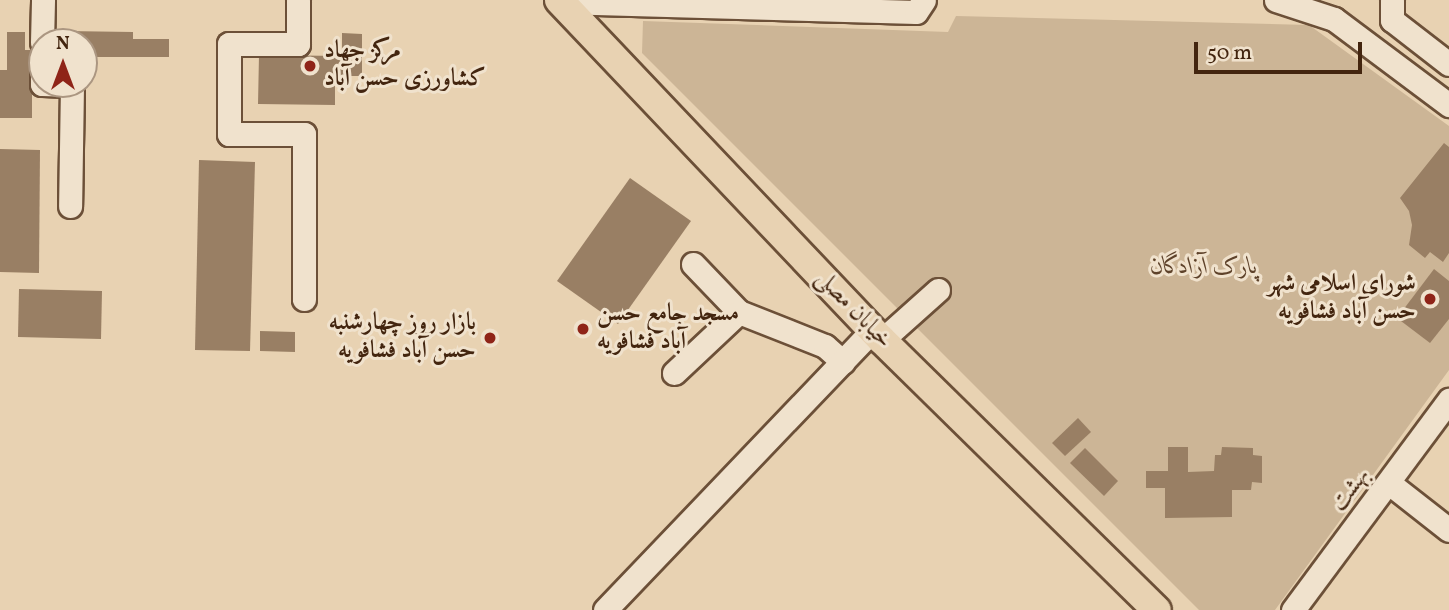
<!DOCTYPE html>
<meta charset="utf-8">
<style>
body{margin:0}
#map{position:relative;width:1449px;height:610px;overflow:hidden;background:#e8d2b2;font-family:Vollkorn,Amiri,serif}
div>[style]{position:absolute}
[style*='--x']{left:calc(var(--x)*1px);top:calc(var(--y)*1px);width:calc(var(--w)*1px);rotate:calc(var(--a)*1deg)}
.green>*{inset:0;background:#ccb596}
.building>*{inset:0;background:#997f64}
.roads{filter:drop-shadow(2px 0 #6c5038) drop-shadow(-2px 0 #6c5038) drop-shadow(0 2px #6c5038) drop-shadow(0 -2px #6c5038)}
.minor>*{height:23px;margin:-11.5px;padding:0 11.5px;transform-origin:11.5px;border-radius:11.5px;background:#f0e2cd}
.major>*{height:28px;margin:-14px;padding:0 14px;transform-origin:14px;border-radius:14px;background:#e8d2b2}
.dots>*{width:19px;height:19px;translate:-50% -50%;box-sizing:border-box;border:4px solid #f0e2cd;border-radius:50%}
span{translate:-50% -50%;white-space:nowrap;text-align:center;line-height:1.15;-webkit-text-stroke:6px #f0e2cd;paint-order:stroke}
.poi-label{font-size:24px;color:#43250f;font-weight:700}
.left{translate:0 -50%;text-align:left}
.right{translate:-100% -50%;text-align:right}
.park-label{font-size:24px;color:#5e422a;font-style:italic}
.street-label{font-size:24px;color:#43250f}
.north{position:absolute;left:28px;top:28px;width:70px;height:70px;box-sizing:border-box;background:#f0e2cd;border:2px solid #ab9681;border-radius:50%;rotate:0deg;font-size:19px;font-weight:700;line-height:28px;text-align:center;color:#43250f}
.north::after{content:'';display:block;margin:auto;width:24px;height:32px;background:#8f2418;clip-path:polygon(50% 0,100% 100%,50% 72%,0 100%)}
.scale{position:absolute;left:1194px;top:42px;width:168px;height:32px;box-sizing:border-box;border:4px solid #43250f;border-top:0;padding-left:9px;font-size:21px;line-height:24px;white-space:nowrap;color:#43250f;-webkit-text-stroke:5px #f0e2cd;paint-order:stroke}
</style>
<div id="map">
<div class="green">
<i style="clip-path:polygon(956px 16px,1309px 25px,1449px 126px,1449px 370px,1275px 610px,1199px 610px,642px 53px,643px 21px,948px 32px)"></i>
</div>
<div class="building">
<i style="clip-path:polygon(65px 31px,133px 32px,133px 39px,169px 39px,169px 57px,84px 57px,84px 42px,65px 42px)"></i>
<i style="clip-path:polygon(7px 32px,25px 32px,25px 50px,39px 50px,39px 72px,32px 72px,32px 118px,0 118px,0 70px,7px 70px)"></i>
<i style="clip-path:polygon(342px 33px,362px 34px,362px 76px,335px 76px,335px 105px,258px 104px,259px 55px,342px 56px)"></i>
<i style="clip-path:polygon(1444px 143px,1449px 147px,1449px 253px,1443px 262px,1430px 252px,1425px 258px,1409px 245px,1412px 225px,1409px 211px,1400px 198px)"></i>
<i style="clip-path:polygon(0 149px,40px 150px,39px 273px,0 272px)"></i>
<i style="clip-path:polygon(199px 160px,255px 162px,250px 351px,195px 350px)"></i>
<i style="clip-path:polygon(630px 178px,691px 221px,618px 324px,557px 281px)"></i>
<i style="clip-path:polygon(1434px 269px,1449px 281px,1449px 319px,1430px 343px,1397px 318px)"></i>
<i style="clip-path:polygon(19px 289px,102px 291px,101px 339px,18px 337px)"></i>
<i style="clip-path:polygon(260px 331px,295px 332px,295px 352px,260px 351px)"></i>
<i style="clip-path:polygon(1078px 418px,1091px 432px,1065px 456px,1052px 443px)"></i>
<i style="clip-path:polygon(1168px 447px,1188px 447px,1188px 472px,1214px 471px,1215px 455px,1221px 455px,1222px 447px,1253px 448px,1253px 455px,1262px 456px,1262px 483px,1252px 482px,1251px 490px,1232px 490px,1232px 517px,1165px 518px,1165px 488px,1146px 488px,1146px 471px,1168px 471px)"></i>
<i style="clip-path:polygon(1085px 448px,1118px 481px,1104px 496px,1070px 463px)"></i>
</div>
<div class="roads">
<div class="minor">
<i style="--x:298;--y:0;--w:44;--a:90"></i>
<i style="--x:298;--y:44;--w:69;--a:180"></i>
<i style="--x:229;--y:44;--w:90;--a:90"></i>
<i style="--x:229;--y:134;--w:75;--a:0"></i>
<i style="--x:304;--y:134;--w:165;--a:90"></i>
<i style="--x:1276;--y:0;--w:61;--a:18.1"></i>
<i style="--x:1334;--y:19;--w:144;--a:36.8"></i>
<i style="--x:1392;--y:0;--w:20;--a:90"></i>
<i style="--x:1392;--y:20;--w:72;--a:37.7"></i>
<i style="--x:560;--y:2;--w:356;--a:1.6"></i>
<i style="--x:916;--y:12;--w:14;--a:-56"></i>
<i style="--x:42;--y:42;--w:42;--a:-88.6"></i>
<i style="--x:42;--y:67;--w:17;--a:90"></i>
<i style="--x:42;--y:84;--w:30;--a:2"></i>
<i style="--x:72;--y:85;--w:121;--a:90.9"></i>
<i style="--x:693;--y:264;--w:66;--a:46.2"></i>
<i style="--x:739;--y:312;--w:92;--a:21.6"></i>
<i style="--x:825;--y:346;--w:24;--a:42"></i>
<i style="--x:882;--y:340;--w:75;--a:-41.8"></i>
<i style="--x:674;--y:373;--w:89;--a:-43.2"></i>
<i style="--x:1389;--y:483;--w:76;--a:38.1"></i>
<i style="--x:605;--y:610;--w:388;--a:-46.3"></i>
<i style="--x:1293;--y:610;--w:262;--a:-53.4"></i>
</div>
<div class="major">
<i style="--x:559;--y:0;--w:469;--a:46.5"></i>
<i style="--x:882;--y:340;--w:385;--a:44.5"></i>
</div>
</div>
<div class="dots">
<i style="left:310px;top:66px;background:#8f2418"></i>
<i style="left:1430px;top:299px;background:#8f2418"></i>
<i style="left:583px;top:329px;background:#8f2418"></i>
<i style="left:490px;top:338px;background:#8f2418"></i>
</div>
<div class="poi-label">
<span class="left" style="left:324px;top:66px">مرکز جهاد<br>کشاورزی حسن آباد</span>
<span class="right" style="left:1416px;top:299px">شورای اسلامی شهر<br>حسن آباد فشافویه</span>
<span class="left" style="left:597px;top:329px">مسجد جامع حسن<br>آباد فشافویه</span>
<span class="right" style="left:476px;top:338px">بازار روز چهارشنبه<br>حسن آباد فشافویه</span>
</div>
<div class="park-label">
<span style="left:1204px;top:268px">پارک آزادگان</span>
</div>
<div class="street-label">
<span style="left:853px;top:310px;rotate:46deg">خیابان مصلی</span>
<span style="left:1351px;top:490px;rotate:-53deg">بهشت</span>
</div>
<div class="north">N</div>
<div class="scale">50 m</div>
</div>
